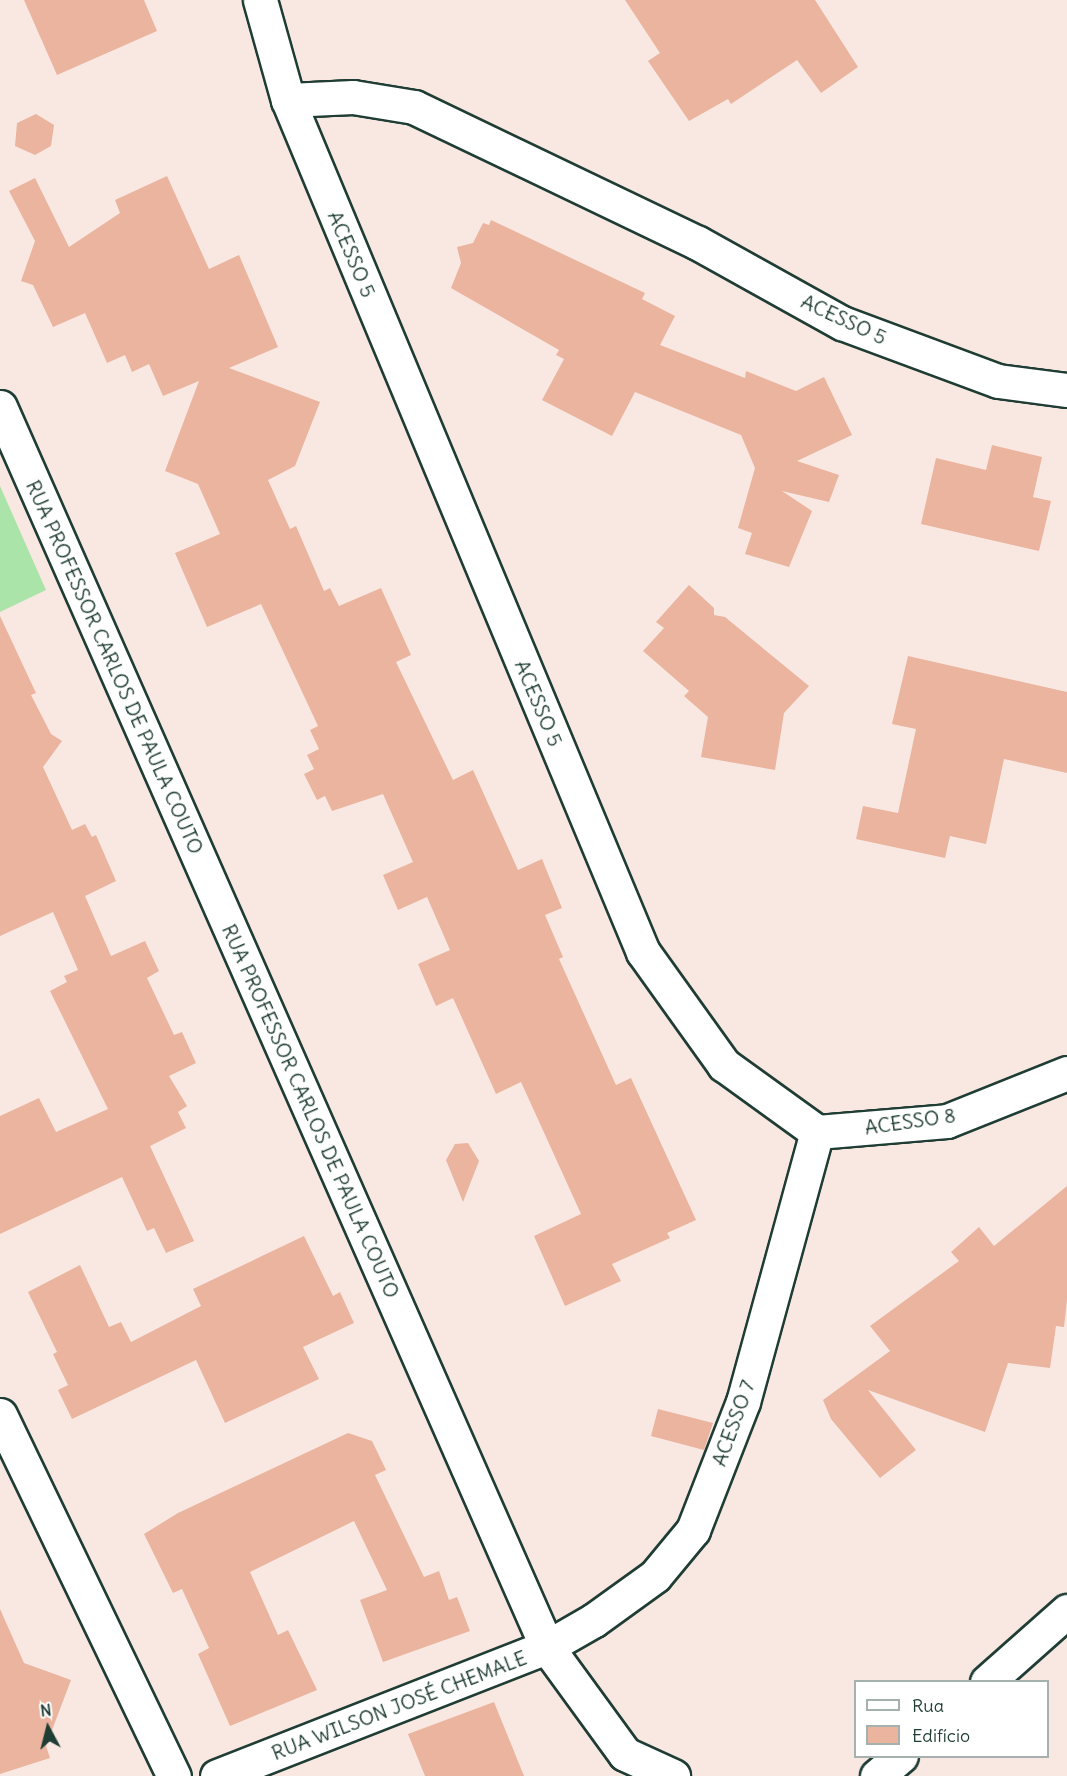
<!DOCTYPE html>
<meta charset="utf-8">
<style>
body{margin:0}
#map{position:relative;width:1067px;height:1776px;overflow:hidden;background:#f9e8e2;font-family:Delius,sans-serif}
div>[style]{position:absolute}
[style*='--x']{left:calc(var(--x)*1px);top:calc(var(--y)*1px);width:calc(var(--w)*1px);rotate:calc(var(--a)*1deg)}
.green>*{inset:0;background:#aae4a8}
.building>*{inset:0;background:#eab49e}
.roads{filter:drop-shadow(2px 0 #1f3d34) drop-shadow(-2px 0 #1f3d34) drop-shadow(0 2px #1f3d34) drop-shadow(0 -2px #1f3d34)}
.street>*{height:33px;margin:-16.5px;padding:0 16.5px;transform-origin:16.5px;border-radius:16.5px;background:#fff}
.secondary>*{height:33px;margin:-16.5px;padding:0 16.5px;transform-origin:16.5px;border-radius:16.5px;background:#fff}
span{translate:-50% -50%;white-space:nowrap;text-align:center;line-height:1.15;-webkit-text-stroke:6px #fff;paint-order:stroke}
.street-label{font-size:20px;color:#1f3d34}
.legend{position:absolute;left:854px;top:1680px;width:195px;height:78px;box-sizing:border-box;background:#fff;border:2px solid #a5b1ae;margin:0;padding:8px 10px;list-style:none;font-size:18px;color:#1f3d34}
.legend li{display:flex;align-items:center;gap:12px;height:30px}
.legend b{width:30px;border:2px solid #a5b1ae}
.north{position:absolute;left:18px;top:1698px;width:60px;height:60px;-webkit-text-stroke:4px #fff;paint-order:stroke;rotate:353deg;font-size:16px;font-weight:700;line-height:24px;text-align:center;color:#1f3d34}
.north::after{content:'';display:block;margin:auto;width:21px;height:27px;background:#1f3d34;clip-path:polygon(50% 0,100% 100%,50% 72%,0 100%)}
</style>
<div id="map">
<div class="green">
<i style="clip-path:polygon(0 486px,46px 590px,0 612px)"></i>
</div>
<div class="building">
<i style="clip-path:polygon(24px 0,144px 0,157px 31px,57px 75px)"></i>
<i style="clip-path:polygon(625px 0,815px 0,858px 67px,821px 93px,797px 60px,731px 104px,728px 99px,689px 121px,648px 61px,660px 53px)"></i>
<i style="clip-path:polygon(36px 114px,54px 125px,51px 146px,35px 155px,15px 146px,17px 123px)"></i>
<i style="clip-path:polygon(167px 176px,209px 269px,239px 255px,278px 347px,229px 368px,320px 402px,295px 466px,268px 480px,290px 529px,296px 526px,324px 591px,330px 588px,339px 606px,381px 588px,411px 655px,396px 662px,453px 780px,473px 770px,518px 870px,542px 859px,562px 908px,545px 915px,563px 957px,559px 959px,616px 1085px,631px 1078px,696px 1220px,667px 1233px,670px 1238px,612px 1264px,621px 1281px,565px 1306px,534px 1236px,581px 1214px,521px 1082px,496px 1094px,453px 998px,436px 1006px,418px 964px,450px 950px,427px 897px,398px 910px,383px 875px,413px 862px,383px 794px,332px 811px,325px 796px,317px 800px,304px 774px,314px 769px,307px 755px,319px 749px,310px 730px,318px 726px,261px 604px,207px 627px,175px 553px,220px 534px,198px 484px,165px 471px,199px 381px,163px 396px,149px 364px,132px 372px,125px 355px,107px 363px,85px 313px,53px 327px,33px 285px,21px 281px,35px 241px,9px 191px,35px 178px,69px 247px,120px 213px,115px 200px)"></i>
<i style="clip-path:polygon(491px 220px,645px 293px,642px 299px,675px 316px,660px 345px,745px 378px,746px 371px,796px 391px,824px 377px,852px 435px,797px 461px,839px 475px,829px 502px,782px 491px,812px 511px,789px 567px,745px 554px,752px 533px,738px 528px,755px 468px,741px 435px,635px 392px,612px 436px,542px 400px,564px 359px,556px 355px,559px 350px,451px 288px,461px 263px,457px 247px,473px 243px,483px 223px,489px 225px)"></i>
<i style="clip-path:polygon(992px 445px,1042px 457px,1033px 497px,1051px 501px,1039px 551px,921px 524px,936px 458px,986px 470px)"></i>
<i style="clip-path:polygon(689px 585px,714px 608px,714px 615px,725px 617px,809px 686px,784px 713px,775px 770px,701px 757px,708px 717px,684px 696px,689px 691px,643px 651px,664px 628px,656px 622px)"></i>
<i style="clip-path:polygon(0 616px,36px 693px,31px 695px,51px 734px,62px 741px,43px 767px,72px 830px,85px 824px,92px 837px,96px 835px,116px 881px,85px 896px,111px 956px,145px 941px,159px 971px,147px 978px,174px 1035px,182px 1032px,196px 1063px,169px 1076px,187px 1106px,178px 1112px,186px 1128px,150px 1146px,194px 1241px,166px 1253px,154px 1228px,147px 1231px,122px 1177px,0 1234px,0 1116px,39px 1098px,56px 1132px,108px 1109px,50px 991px,67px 982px,64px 976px,78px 970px,53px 912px,0 936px)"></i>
<i style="clip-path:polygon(908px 656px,1067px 692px,1067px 773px,1004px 759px,986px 844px,950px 836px,945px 858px,856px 839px,863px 806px,898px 813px,916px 729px,892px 724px)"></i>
<i style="clip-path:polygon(468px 1143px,479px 1161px,463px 1202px,446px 1160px,455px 1144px)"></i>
<i style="clip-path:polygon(1067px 1186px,1067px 1300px,1064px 1327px,1056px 1326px,1050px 1368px,1008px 1363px,985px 1432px,868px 1390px,916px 1450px,880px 1478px,831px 1419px,823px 1400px,890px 1351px,870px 1326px,959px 1261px,951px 1252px,979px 1227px,994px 1246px)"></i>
<i style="clip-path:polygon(304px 1236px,333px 1296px,340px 1292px,354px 1323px,303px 1347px,319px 1379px,225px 1423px,196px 1360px,72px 1419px,58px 1390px,68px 1385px,53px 1354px,57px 1352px,28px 1292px,80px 1265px,109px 1327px,121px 1322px,131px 1342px,201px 1306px,193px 1289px)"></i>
<i style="clip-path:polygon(658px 1409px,713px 1423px,704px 1450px,651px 1436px)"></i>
<i style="clip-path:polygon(348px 1433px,372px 1441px,386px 1470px,375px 1475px,424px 1577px,439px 1571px,449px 1600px,457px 1597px,470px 1631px,383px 1662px,360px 1600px,387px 1590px,354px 1521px,250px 1572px,278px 1635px,288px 1630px,317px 1690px,230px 1726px,198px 1654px,209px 1648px,182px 1589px,173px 1593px,144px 1534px,178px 1513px)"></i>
<i style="clip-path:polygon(0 1609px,24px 1663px,71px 1680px,46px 1746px,50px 1758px,0 1774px)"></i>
<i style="clip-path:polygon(494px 1702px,524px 1776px,425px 1776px,408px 1734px)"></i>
</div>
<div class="roads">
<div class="street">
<i style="--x:260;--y:0;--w:104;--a:74.4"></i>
<i style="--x:0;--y:407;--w:1355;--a:66.2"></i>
<i style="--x:547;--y:1647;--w:54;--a:-29.9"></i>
<i style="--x:594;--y:1620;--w:75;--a:-35.8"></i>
<i style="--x:655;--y:1576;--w:60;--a:-50.4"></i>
<i style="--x:693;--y:1530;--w:137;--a:-68.7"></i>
<i style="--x:743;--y:1402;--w:280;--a:-74.7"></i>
<i style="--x:817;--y:1132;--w:115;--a:-144.2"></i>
<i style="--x:724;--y:1065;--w:139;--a:-125.6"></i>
<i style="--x:643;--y:952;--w:923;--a:-112.62"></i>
<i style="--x:288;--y:100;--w:65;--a:-2.6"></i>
<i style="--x:353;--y:97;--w:62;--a:9.3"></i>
<i style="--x:414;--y:107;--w:315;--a:25.6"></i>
<i style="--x:698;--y:243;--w:165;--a:29.1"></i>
<i style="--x:842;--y:323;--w:166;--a:20.4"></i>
<i style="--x:998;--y:381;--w:70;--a:7.4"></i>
<i style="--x:817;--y:1132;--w:130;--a:-4.8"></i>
<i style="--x:947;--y:1121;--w:129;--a:-21.8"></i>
</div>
<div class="secondary">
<i style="--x:0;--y:1415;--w:401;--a:64.3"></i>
<i style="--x:987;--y:1682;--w:107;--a:-41.6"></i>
<i style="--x:217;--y:1776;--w:354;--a:-21.4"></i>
<i style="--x:547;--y:1647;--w:132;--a:53.9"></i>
<i style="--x:625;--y:1754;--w:53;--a:24.6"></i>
<i style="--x:877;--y:1776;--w:31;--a:-40"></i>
</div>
</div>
<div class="street-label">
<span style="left:352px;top:254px;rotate:67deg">ACESSO 5</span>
<span style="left:844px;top:319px;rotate:25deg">ACESSO 5</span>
<span style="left:115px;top:667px;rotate:66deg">RUA PROFESSOR CARLOS DE PAULA COUTO</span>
<span style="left:539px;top:703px;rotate:67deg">ACESSO 5</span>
<span style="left:311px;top:1111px;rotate:66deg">RUA PROFESSOR CARLOS DE PAULA COUTO</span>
<span style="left:910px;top:1121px;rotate:-8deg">ACESSO 8</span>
<span style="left:733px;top:1423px;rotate:-70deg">ACESSO 7</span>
<span style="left:399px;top:1705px;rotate:-21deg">RUA WILSON JOSÉ CHEMALE</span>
</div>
<ul class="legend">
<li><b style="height:8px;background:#fff"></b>Rua</li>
<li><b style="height:16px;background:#eab49e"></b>Edifício</li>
</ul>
<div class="north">N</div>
</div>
